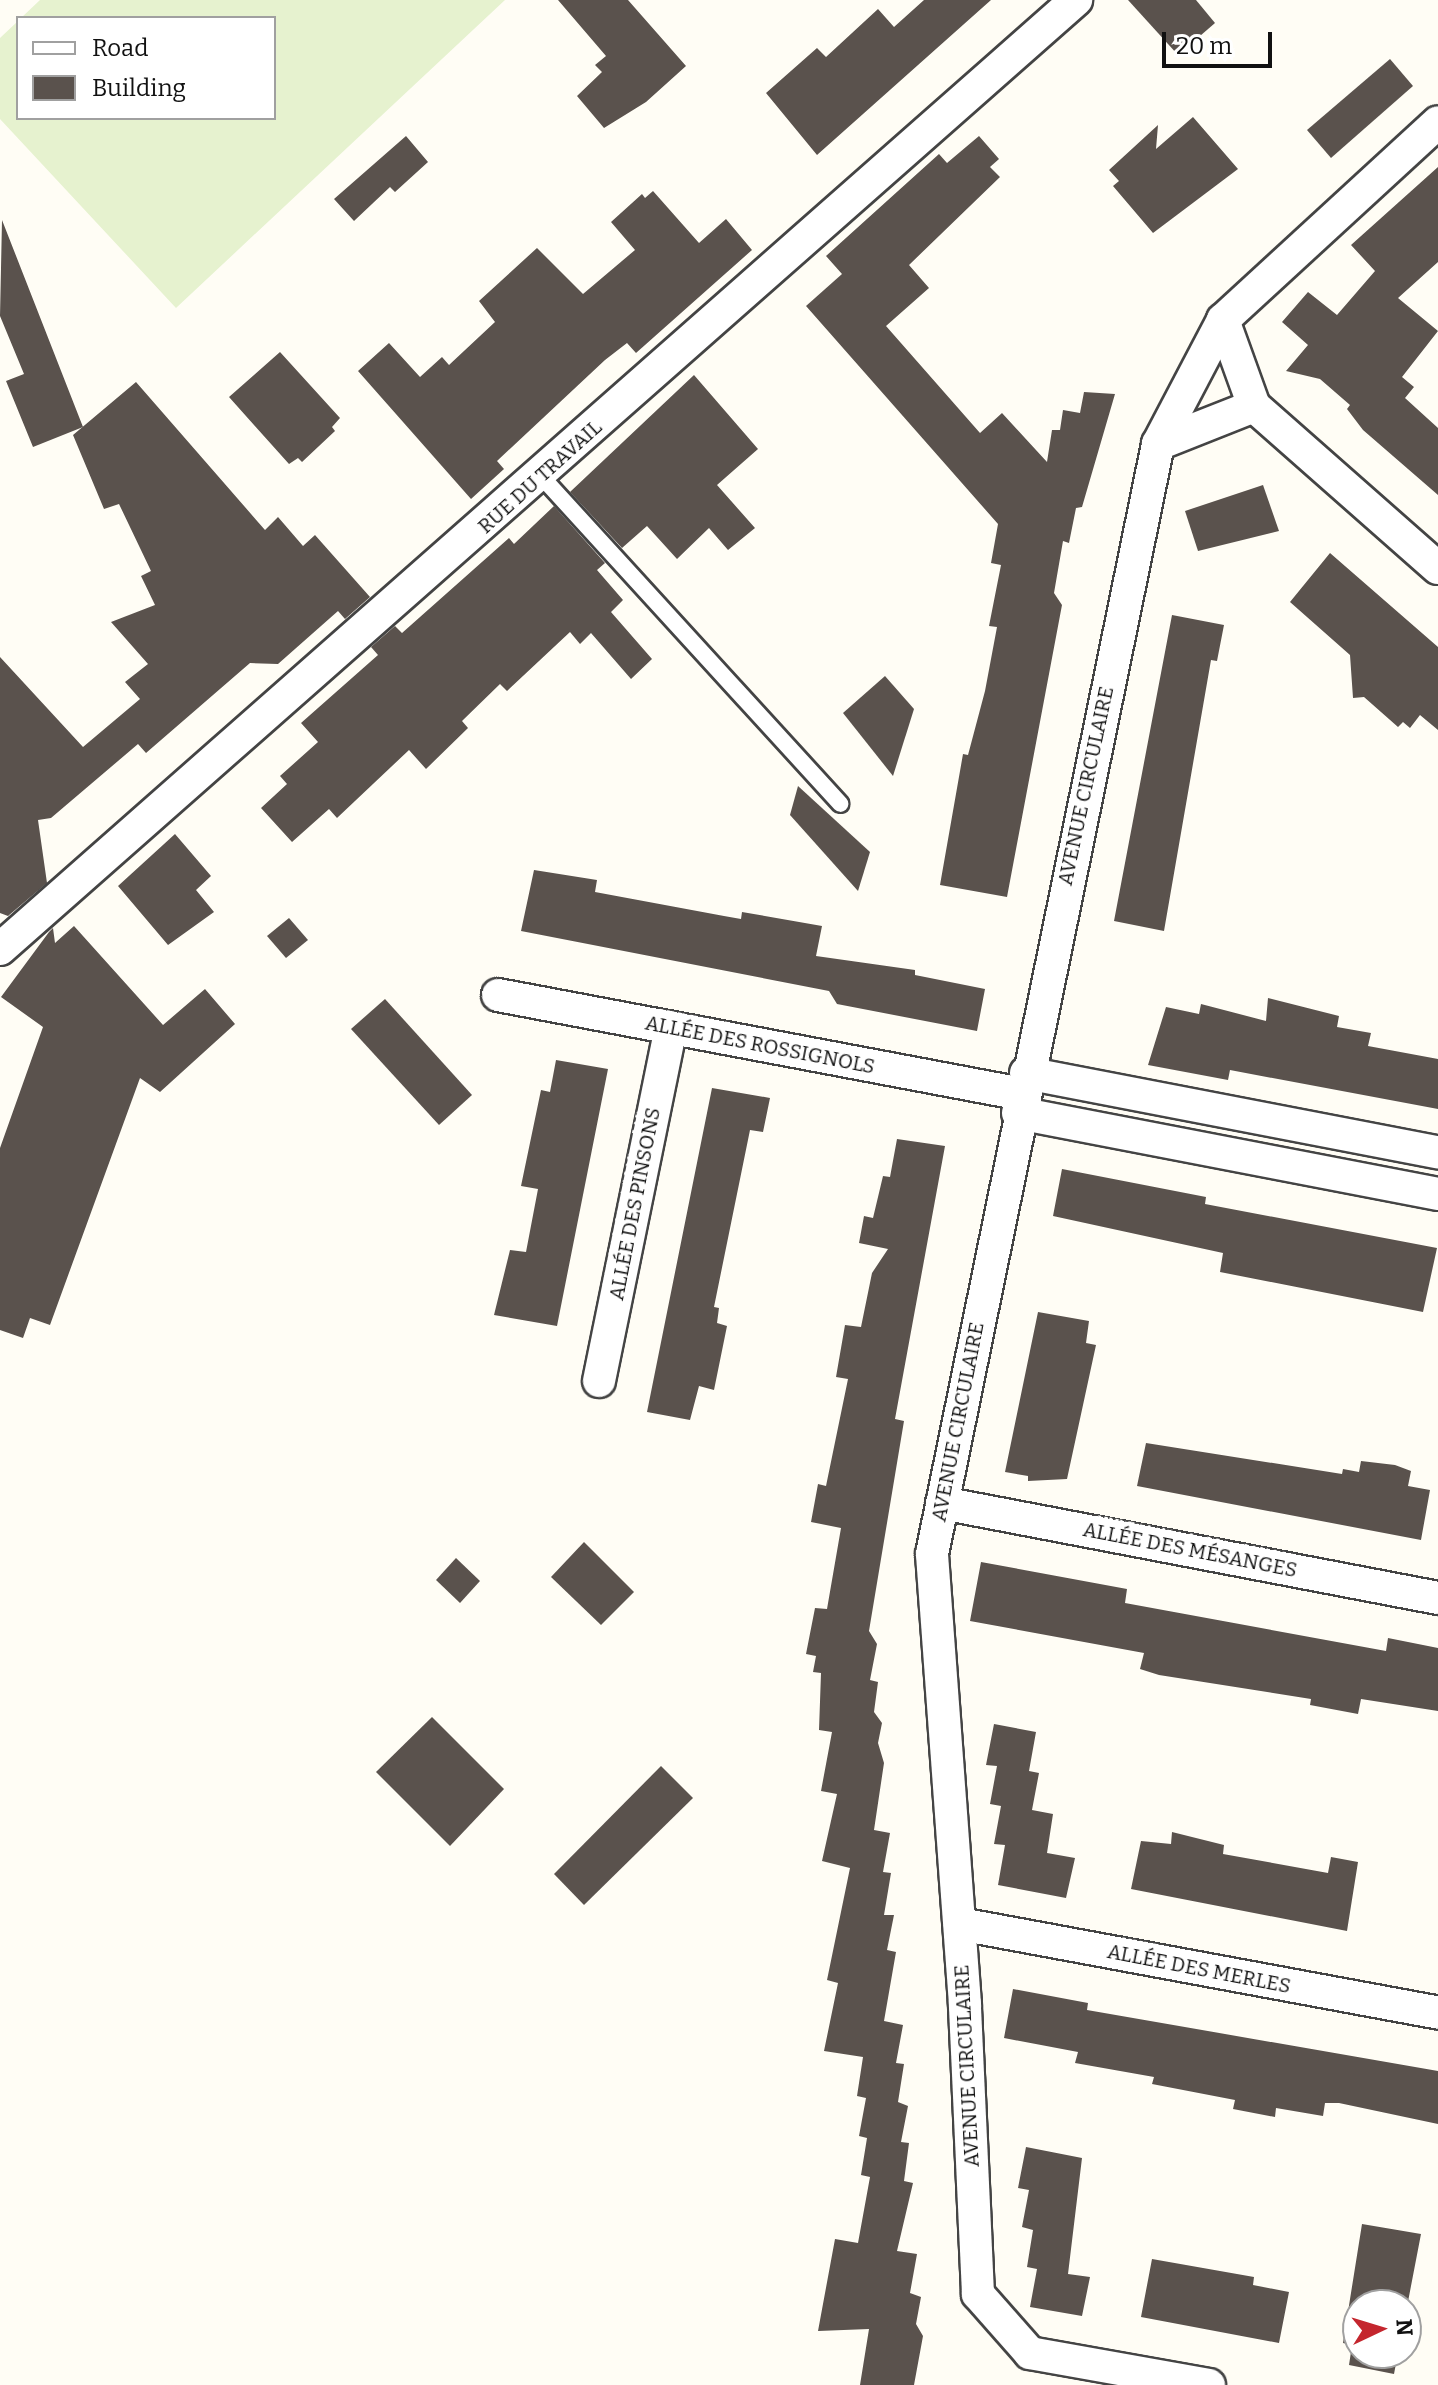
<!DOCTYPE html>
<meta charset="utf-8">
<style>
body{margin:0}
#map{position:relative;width:1438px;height:2385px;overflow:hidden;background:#fffdf5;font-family:Bitter,serif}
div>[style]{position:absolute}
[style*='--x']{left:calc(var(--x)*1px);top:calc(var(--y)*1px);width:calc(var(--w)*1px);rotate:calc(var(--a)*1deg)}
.pitch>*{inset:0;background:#e6f2cf}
.building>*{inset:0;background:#5a524d}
.roads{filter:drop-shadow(2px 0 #444) drop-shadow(-2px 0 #444) drop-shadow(0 2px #444) drop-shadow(0 -2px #444)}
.service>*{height:16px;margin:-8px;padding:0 8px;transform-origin:8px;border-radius:8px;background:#fff}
.minor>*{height:32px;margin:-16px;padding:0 16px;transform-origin:16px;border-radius:16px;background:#fff}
span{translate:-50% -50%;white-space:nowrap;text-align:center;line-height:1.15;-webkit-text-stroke:8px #fff;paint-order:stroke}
.street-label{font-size:20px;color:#111}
.legend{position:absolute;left:16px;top:16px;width:260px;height:104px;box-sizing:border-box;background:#fff;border:2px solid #a0a0a0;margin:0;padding:10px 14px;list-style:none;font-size:24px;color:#111}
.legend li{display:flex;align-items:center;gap:16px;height:40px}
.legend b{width:40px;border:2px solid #a0a0a0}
.north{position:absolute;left:1342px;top:2289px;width:80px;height:80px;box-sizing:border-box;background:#fff;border:2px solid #a0a0a0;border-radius:50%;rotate:86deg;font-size:22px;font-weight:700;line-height:32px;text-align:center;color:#111}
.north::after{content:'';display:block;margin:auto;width:28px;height:36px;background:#c4262e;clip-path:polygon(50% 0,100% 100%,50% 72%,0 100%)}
.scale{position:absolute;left:1162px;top:32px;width:110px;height:36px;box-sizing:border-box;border:4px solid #111;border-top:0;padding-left:10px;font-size:24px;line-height:28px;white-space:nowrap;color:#111;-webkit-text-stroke:6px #fff;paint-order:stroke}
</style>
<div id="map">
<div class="pitch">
<i style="clip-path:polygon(40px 0,505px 0,176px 308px,0 119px,0 38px,18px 21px,18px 118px,274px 118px,274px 18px,21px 18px)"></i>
</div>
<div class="building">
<i style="clip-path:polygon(558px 0,628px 0,686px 66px,646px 102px,604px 128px,577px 96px,602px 72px,595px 65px,606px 56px)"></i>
<i style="clip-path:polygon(924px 0,991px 0,817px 155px,766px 93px,817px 48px,826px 57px,878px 9px,894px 27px)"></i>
<i style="clip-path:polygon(1128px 0,1196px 0,1215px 23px,1178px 55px)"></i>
<i style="clip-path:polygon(1390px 59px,1413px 86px,1331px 158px,1307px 130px)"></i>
<i style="clip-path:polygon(1193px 117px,1238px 169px,1153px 233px,1113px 186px,1119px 181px,1109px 170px,1158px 125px,1156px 149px)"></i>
<i style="clip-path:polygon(406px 136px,428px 162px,395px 192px,390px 187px,354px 221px,334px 199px)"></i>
<i style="clip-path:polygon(979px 136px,999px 159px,990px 167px,1000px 177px,909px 265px,929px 288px,886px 326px,980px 433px,1002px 413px,1047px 462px,1052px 430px,1060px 430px,1063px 410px,1080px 413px,1084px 392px,1115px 394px,1082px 507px,1076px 508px,1069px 543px,1063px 541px,1054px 593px,1062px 605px,1007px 897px,940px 885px,963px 754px,968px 755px,985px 691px,997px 627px,989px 626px,1001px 565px,991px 563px,998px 524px,806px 306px,842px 274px,826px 256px,939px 154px,947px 163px)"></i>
<i style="clip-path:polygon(1438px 167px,1438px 262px,1398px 298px,1438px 331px,1402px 377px,1414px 387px,1405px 398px,1438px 428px,1438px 495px,1363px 430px,1347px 409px,1350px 405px,1320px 379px,1286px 371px,1308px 345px,1282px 322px,1308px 292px,1337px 315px,1375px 271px,1351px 245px)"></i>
<i style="clip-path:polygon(653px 191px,699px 243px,726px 219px,752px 250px,636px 353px,627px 343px,605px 360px,497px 461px,504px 469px,471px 499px,358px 371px,389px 343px,420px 377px,442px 357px,449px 365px,495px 322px,479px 301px,537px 248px,583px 294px,635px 250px,611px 222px,642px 194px,645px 198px)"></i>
<i style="clip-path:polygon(2px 220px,83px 427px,33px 447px,6px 381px,24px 374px,0 316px)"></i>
<i style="clip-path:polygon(280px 352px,340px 418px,332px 427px,335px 431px,302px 462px,298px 458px,289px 464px,229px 397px)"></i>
<i style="clip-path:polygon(694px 375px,758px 449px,717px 485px,755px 528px,728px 550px,709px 528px,677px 559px,647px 526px,622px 548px,570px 492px)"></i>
<i style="clip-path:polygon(136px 382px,265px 530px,278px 517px,303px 546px,315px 535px,370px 597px,345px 619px,338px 611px,278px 664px,250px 663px,146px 753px,138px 744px,51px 818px,38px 820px,47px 883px,8px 916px,0 913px,0 657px,83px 747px,140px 699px,125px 682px,148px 664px,111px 622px,155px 605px,141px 576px,151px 571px,119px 504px,104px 509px,73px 435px)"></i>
<i style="clip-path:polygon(1263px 485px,1279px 531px,1198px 551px,1185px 511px)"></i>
<i style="clip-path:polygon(554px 506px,605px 563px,597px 570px,623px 600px,611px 612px,652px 659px,631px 679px,591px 633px,580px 644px,570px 632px,507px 691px,500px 684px,462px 721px,468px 728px,426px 769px,409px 750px,337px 818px,329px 809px,292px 842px,261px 808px,287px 784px,280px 776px,318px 742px,301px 723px,378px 655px,371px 647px,395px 626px,402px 633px,509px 538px,514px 544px)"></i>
<i style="clip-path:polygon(1330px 553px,1438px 647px,1438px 730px,1420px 715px,1410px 728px,1403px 722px,1398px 727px,1364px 697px,1353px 698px,1350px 655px,1290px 602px)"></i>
<i style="clip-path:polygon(1172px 615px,1224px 625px,1217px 661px,1211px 660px,1164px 931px,1114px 921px)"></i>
<i style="clip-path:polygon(885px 676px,914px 709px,893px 776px,843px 713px)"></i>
<i style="clip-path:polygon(798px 786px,870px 852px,858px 891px,790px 815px)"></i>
<i style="clip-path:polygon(175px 834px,211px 876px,196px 890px,214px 912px,168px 945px,118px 886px)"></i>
<i style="clip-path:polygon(534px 870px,597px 880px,595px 892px,724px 916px,741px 919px,742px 912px,822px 926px,816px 956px,915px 970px,915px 975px,985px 989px,977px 1031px,837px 1004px,829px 991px,521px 931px)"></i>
<i style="clip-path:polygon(289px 918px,308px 940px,286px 958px,267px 936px)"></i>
<i style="clip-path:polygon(74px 926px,163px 1025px,205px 989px,235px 1024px,160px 1092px,140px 1078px,50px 1325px,30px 1318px,23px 1338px,0 1330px,0 1148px,43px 1027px,1px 997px,49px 932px,53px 928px,55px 943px)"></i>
<i style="clip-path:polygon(1268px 998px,1339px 1016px,1337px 1027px,1371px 1033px,1368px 1046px,1438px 1059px,1438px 1109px,1230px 1070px,1228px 1080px,1148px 1065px,1166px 1007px,1199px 1014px,1201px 1004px,1266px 1021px)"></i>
<i style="clip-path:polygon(385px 999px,472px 1095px,439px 1125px,351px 1029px)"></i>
<i style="clip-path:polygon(556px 1060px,608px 1069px,557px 1326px,494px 1315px,510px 1250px,526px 1252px,538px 1189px,521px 1186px,541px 1090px,550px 1092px)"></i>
<i style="clip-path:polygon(712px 1088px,770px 1098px,763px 1132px,750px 1130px,714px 1307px,719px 1308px,717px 1323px,727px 1326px,714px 1390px,699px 1386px,690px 1420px,647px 1412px)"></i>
<i style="clip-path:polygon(897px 1139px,945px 1146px,895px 1419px,904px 1421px,869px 1631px,877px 1644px,870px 1680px,878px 1682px,874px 1712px,882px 1723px,878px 1743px,884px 1763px,874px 1830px,890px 1833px,883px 1872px,891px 1873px,884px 1915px,894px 1915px,887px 1950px,896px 1952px,884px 2021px,903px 2025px,896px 2063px,904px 2064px,898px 2102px,908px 2106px,901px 2142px,909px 2143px,904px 2181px,913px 2183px,897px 2251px,917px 2254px,910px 2293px,921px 2297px,916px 2324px,923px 2336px,914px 2385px,860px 2385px,869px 2329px,818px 2331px,835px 2239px,858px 2243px,870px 2177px,861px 2175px,867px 2138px,859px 2136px,866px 2098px,857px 2096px,863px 2057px,824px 2051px,838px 1983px,827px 1980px,850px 1868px,822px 1861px,837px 1794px,821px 1791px,832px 1732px,819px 1730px,821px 1673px,813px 1672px,816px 1656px,806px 1654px,815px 1608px,827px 1609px,841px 1528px,811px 1522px,818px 1484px,826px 1486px,848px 1379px,836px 1377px,845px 1325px,861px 1327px,872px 1273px,888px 1249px,859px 1243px,864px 1216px,873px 1218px,883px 1176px,890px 1177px)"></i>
<i style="clip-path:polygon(1062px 1169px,1206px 1197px,1205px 1204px,1437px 1248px,1423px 1312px,1220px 1272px,1223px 1253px,1053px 1216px)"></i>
<i style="clip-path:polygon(1038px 1312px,1089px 1321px,1086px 1343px,1096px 1345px,1067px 1479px,1028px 1481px,1028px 1476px,1005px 1472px)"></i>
<i style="clip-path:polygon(1146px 1443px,1342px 1474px,1343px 1469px,1359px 1472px,1361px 1461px,1395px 1465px,1411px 1471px,1408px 1486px,1430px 1490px,1421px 1540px,1137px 1486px)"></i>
<i style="clip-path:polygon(584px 1542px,634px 1592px,601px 1625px,551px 1577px)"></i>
<i style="clip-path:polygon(456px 1558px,480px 1581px,460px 1603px,436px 1580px)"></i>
<i style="clip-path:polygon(981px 1562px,1127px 1589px,1125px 1603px,1386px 1651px,1388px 1638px,1438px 1648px,1438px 1711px,1361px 1699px,1358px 1714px,1310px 1705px,1311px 1699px,1159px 1675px,1140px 1669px,1144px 1653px,970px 1621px)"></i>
<i style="clip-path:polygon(432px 1717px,504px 1789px,450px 1846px,376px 1772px)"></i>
<i style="clip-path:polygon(994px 1724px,1036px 1732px,1029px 1771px,1039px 1773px,1032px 1810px,1053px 1814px,1047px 1853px,1075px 1858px,1066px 1898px,998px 1885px,1005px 1845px,994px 1844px,1001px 1806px,990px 1804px,997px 1766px,986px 1765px)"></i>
<i style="clip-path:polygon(661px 1766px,693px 1798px,584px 1905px,554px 1874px)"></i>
<i style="clip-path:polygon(1172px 1832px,1224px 1845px,1223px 1854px,1328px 1873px,1331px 1857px,1358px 1862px,1347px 1931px,1131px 1889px,1141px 1841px,1171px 1844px)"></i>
<i style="clip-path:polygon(1013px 1989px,1088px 2003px,1087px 2010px,1438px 2071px,1438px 2124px,1339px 2103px,1325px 2103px,1323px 2116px,1276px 2108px,1275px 2117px,1233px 2109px,1235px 2100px,1152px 2084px,1154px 2077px,1075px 2063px,1078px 2052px,1004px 2038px)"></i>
<i style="clip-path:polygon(1026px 2147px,1082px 2158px,1068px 2274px,1090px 2277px,1082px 2316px,1030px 2307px,1037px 2269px,1027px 2267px,1033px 2230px,1022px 2227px,1029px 2190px,1018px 2188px)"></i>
<i style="clip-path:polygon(1362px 2224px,1421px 2234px,1406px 2312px,1406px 2305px,1358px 2305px,1358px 2353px,1398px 2353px,1394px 2374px,1349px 2365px,1352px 2345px,1343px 2343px)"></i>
<i style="clip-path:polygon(1152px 2259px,1254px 2277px,1253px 2285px,1289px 2292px,1279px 2343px,1141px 2317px)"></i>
</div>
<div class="roads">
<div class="service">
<i style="--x:541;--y:476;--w:444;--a:47.6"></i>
</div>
<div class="minor">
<i style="--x:1223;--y:320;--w:91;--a:70.2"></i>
<i style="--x:1254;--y:406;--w:245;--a:41.4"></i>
<i style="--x:1158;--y:444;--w:103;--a:-21.6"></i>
<i style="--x:0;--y:949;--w:1435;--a:-41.41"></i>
<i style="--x:498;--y:995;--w:533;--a:10.7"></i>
<i style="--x:1026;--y:1073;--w:420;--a:10.9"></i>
<i style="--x:1018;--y:1113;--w:428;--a:10.9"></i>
<i style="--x:599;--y:1381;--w:360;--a:-78.5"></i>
<i style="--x:942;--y:1503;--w:505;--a:10.84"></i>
<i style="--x:960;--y:1924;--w:486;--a:10.5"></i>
<i style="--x:1209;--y:2385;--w:182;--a:-169.9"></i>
<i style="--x:1030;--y:2353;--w:79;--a:-131.4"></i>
<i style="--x:978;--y:2294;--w:290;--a:-92.6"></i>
<i style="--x:965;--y:2004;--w:451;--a:-94.2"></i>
<i style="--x:932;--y:1554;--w:1133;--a:-78.49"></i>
<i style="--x:1158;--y:444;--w:140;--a:-62.3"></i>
<i style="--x:1223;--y:320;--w:292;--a:-42.6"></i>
</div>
</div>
<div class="street-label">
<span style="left:540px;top:477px;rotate:-42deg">RUE DU TRAVAIL</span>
<span style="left:1086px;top:786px;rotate:-78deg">AVENUE CIRCULAIRE</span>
<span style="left:760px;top:1045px;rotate:11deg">ALLÉE DES ROSSIGNOLS</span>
<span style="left:635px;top:1204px;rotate:-79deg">ALLÉE DES PINSONS</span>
<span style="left:958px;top:1422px;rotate:-79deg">AVENUE CIRCULAIRE</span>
<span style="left:1190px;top:1550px;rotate:11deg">ALLÉE DES MÉSANGES</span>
<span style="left:1199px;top:1969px;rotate:11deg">ALLÉE DES MERLES</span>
<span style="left:967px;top:2066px;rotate:-93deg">AVENUE CIRCULAIRE</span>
</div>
<ul class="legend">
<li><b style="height:10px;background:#fff"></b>Road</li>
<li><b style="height:22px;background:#5a524d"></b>Building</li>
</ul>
<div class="north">N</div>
<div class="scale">20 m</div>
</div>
